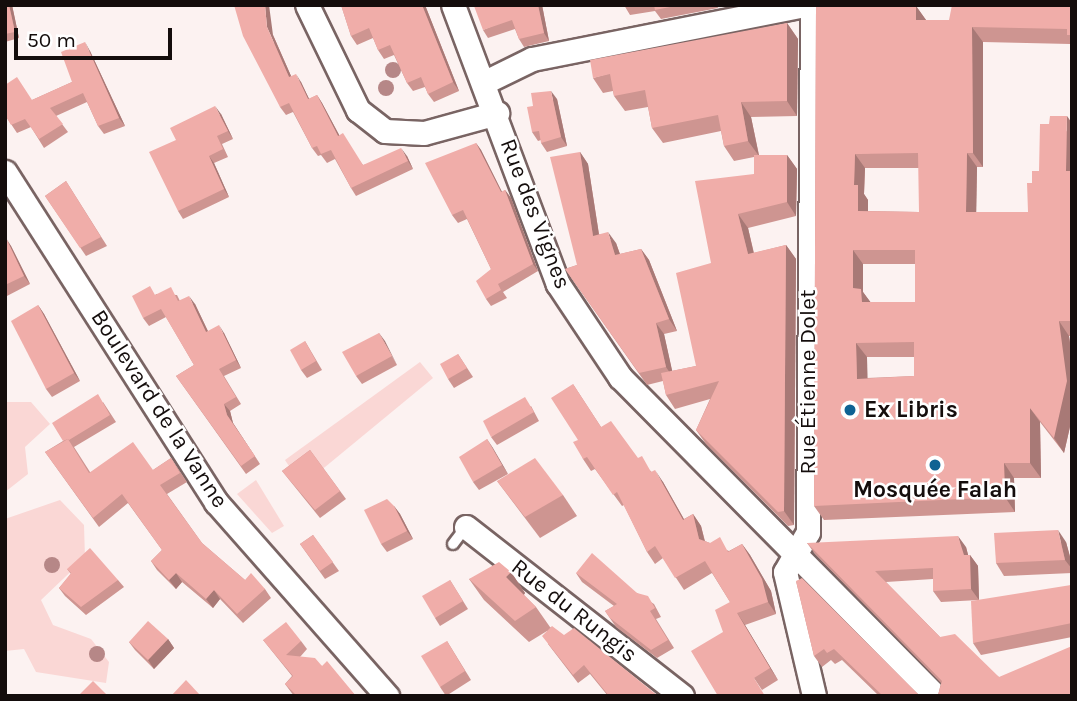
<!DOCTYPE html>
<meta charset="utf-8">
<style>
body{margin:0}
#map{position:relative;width:1077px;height:701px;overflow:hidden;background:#fcf2f1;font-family:Karla,sans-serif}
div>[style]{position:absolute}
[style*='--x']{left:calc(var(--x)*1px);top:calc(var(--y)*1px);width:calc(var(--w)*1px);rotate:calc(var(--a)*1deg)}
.green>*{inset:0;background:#fad7d5}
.roads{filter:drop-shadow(2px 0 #796463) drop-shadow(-2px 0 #796463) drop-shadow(0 2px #796463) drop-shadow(0 -2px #796463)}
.service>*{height:10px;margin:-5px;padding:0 5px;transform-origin:5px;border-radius:5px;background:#fff}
.minor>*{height:23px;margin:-11.5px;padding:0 11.5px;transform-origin:11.5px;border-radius:11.5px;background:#fff}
.trees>*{width:16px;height:16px;margin:-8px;border-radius:50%;background:#b68787}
.wall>*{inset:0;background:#ce9591}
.shaded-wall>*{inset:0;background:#a87976}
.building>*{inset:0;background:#f0ada9}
.dots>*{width:19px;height:19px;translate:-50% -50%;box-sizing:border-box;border:4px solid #fff;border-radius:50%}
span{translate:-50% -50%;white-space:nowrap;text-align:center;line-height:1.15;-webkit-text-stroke:5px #fff;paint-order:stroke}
.street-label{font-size:23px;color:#140d0c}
.poi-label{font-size:23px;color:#140d0c;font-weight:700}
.left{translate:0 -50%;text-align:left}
.frame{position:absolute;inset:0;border:7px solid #140d0c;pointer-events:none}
.scale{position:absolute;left:14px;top:28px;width:158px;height:32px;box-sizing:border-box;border:4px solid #140d0c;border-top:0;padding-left:9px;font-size:21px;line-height:24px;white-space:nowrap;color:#140d0c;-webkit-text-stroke:5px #fff;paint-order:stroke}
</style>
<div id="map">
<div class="green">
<i style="clip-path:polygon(420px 362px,433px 378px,302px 486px,285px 460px)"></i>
<i style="clip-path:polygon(5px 402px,31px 402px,50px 424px,25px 447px,28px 474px,5px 492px)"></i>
<i style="clip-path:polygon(256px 480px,284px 526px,272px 533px,237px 494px)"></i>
<i style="clip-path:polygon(60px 500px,84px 525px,85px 558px,41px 600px,53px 625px,91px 639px,109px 662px,106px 683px,36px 672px,24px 649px,5px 651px,5px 519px)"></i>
</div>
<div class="roads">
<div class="service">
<i style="--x:453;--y:544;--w:21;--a:-53"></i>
</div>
<div class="minor">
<i style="--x:307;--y:5;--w:117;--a:64.1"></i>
<i style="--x:358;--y:110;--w:34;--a:38"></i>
<i style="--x:385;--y:131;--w:39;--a:3"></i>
<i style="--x:424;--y:133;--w:76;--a:-15.3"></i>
<i style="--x:453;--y:5;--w:298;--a:69.4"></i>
<i style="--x:558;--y:284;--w:112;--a:56.3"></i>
<i style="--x:620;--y:377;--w:449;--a:45.3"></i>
<i style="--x:812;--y:5;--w:527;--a:90.43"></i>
<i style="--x:808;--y:532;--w:46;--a:119.9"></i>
<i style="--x:785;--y:572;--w:127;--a:76.8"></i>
<i style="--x:485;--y:82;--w:52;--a:-26.1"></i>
<i style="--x:532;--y:59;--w:278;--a:-11.2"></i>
<i style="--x:5;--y:172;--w:392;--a:57.4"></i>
<i style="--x:216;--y:502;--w:259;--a:48.6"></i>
<i style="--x:466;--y:527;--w:274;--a:38"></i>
</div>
</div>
<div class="trees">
<i style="left:393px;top:70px"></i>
<i style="left:386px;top:88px"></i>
<i style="left:52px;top:565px"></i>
<i style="left:97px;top:654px"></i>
</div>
<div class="wall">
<i style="clip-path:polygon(5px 5px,12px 5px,19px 38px,5px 42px)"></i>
<i style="clip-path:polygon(341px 5px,425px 5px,459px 91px,434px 102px,428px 94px,425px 87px,413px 91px,407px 83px,394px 55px,384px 59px,378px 50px,373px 38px,357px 45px,351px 36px)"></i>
<i style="clip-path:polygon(542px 5px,549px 41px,524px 47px,519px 39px,515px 29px,488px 38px,483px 30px)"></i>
<i style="clip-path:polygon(624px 5px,717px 5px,718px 8px,661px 19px,655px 11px,630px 15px)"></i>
<i style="clip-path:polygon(evenodd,816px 5px,848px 5px,849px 6px,916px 6px,926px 20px,949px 20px,1072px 5px,1072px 44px,983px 42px,983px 167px,977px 167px,976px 212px,1028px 212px,1032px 183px,1039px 171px,1072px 123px,1072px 336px,1069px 336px,1072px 356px,1072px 418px,1064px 453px,1040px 422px,1041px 478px,1014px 478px,1015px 512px,824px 520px,814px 506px,816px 5px,865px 168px,919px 168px,919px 212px,868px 211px,868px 200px,864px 194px,865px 168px,816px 5px,863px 264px,915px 264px,915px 302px,870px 302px,863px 292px,863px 264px,816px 5px,867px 357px,914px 357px,914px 376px,867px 378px,867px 357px)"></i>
<i style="clip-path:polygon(787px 23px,798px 39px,797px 116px,751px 117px,759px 155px,787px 155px,797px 169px,796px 216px,748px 228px,754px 253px,786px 245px,796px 259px,794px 525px,788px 526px,706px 444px,696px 430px,710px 399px,675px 409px,666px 395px,663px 381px,647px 385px,565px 269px,577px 265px,580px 152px,588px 164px,599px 234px,616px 243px,620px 254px,641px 249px,649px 260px,677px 331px,664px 334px,672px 371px,696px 366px,711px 263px,754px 174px,754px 157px,734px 161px,724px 146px,721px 131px,663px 143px,652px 128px,648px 107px,625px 111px,614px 96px,613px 91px,603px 93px,593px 78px)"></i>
<i style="clip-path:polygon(273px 35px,291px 76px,301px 82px,309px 99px,317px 95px,322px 103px,339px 135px,363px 165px,407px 156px,413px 169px,356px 196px,351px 188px,335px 159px,327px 163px,321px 155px,318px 156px,312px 148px,293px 112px,286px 115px,280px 107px)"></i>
<i style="clip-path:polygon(90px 51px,125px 126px,104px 134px,98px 126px,87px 102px,56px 116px,68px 132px,44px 148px,31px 127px,17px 133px,5px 115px,32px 100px,72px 82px)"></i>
<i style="clip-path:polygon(557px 99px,567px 146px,547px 152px,541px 143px,541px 140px,538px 141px,532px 132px,533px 106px)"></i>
<i style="clip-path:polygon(221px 114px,233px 139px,222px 144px,228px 157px,214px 163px,229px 197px,183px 219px,178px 211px,176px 140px)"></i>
<i style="clip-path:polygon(476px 143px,481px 150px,502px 192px,505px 190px,511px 198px,538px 271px,503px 292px,507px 298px,491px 306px,486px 299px,491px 269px,467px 219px,458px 223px,452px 215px)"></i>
<i style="clip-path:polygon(66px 181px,107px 246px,86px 256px,45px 196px)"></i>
<i style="clip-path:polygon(5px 238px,11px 246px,30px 284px,5px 297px)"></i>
<i style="clip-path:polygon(156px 294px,177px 295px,180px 301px,195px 304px,208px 331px,224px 333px,241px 368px,224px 376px,241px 404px,230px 411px,233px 423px,260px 464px,246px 474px,176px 376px,194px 365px,166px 317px,149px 326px,143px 318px)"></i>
<i style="clip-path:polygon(38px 305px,44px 314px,80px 381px,52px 397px,46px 389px)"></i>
<i style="clip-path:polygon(379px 333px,397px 365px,362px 384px,356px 376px)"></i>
<i style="clip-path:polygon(305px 341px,322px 370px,307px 378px,301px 370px)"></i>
<i style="clip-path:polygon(458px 354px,473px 377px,454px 388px,448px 379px)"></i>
<i style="clip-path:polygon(573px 384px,601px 427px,663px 482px,684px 519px,693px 514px,701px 526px,705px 541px,729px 551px,742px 544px,750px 555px,771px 591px,776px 614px,745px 625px,778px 680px,762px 690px,766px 696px,723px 632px,730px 602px,712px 573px,684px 590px,663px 558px,655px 564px,647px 552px,624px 505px,622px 506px,595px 469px,591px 471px,583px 459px,578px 440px)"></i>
<i style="clip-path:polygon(103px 402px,116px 422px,74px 447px,90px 472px,153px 470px,171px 458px,187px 482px,167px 494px,202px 543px,245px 580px,265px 589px,271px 598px,243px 623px,220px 599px,213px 608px,182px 582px,176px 589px,157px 570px,151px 561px,162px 550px,128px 503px,99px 527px,45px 452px,63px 441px)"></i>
<i style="clip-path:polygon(531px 406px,539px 421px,497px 445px,491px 437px)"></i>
<i style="clip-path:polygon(487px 439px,508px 474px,479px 490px,473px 482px)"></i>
<i style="clip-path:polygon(310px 450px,346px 499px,320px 518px,282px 471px)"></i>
<i style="clip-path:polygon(497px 481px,563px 495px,577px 516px,540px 538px)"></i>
<i style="clip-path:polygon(394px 506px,400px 514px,413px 539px,387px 552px,381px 544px)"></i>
<i style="clip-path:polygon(313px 535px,339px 571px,325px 579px,300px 544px)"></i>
<i style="clip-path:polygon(1066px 542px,1072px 564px,1072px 573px,1004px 576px,996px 563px)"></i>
<i style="clip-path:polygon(807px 543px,966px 547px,968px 555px,970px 555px,978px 566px,979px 600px,941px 602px,933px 591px,933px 579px,886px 582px,940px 637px,999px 677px,1072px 696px,879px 696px,842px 660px,835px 664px,831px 660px,822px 667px,814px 656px,796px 581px,919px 695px,938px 695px,941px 683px,815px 554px)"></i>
<i style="clip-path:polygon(67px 569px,118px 580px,124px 587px,86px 615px,65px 596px,59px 588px,71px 574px)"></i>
<i style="clip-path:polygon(511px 572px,525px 593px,524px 595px,536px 607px,550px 627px,658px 696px,608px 696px,590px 674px,578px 683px,548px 644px,547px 631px,529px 642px,484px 600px,469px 579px)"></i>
<i style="clip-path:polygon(576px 573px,637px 593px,654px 604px,661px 617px,656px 619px,674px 648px,657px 658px,616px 627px,605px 611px,614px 606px,582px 582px)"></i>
<i style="clip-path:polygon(450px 580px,468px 609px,440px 626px,435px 618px)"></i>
<i style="clip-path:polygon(1071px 585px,1072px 637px,981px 655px,973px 643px)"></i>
<i style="clip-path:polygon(168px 639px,174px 648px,154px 669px,135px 650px,129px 642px)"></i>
<i style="clip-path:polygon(263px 640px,301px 641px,307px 649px,300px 657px,322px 666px,356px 696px,294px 696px,285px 684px,292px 676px)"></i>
<i style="clip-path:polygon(447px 641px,471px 680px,446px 696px,440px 687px)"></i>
</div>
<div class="shaded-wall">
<i style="clip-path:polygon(9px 5px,12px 5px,19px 38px,15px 32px)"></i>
<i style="clip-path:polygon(265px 5px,269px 5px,273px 35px,295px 85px,289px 77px,267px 27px)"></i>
<i style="clip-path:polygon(422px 5px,425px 5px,459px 91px,453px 82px)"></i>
<i style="clip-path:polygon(538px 5px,542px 5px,549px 41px,544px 33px)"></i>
<i style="clip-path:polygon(916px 6px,926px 20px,916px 20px)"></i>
<i style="clip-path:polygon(787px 23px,798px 39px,797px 116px,787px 101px)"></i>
<i style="clip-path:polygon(972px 27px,983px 42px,983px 167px,973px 153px)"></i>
<i style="clip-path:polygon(85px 42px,90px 51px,125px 126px,119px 118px)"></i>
<i style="clip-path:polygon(296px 74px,301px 82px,313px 107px,308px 99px)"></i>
<i style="clip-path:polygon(551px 91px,557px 99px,567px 146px,561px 137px)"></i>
<i style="clip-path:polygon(317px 95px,322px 103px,344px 144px,338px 136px)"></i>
<i style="clip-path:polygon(741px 102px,751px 117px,759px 156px,748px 141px)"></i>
<i style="clip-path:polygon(215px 106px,221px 114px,233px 139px,228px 131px)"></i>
<i style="clip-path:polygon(1067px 116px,1072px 123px,1072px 186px,1066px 171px)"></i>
<i style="clip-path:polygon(476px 143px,481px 150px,506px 200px,501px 192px)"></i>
<i style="clip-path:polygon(401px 148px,407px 156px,413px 169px,408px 161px)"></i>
<i style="clip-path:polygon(580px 152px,588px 164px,601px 248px,593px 236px)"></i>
<i style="clip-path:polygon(967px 153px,977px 167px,976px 227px,966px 212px)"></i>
<i style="clip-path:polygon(855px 154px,865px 168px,864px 194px,868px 200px,868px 226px,858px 211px,854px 185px)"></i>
<i style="clip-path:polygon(787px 155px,797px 169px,796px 216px,787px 202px)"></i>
<i style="clip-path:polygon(209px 156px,214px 163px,229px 197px,224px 189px)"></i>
<i style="clip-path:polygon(505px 190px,511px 198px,538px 271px,533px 264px)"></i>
<i style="clip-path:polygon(738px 214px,748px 228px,757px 268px,748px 254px)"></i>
<i style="clip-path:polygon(608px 232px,616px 243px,624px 266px,615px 255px)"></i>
<i style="clip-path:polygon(6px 238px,11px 246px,30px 284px,24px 276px)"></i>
<i style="clip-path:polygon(786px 245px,796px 259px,794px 525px,784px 511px)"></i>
<i style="clip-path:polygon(641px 249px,649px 260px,677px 331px,669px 319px)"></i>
<i style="clip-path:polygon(853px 250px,863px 264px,863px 292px,872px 304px,862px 302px,853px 288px)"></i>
<i style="clip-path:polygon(189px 296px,195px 304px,212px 340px,206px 332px)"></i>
<i style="clip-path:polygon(38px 305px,44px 314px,80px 381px,74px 373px)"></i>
<i style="clip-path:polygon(1059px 321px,1069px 336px,1072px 356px,1072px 418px,1064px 453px,1054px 438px)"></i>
<i style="clip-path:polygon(656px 323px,664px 334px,674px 379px,666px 367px)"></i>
<i style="clip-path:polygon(219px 325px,224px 333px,241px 368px,236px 360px)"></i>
<i style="clip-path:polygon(379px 333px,385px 341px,397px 365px,392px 356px)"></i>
<i style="clip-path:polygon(856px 343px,867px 357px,868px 393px,857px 379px)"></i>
<i style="clip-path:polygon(224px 404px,230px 411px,233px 423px,260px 464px,227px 415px)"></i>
<i style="clip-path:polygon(1030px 408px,1040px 422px,1041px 478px,1030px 463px)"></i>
<i style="clip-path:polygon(487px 439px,493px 448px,508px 474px,502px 465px)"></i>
<i style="clip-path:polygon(1004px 463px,1014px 478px,1015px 512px,1005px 497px)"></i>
<i style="clip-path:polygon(655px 470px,663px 482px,691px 532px,683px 520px)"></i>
<i style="clip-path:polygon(394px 506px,400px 514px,413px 539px,407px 531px)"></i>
<i style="clip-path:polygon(693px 514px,701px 526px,707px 551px,699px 539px)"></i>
<i style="clip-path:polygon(1058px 530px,1066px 542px,1072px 564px,1072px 569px,1065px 560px)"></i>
<i style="clip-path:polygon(958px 536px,966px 547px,970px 562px,970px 555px,978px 566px,979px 600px,971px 589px)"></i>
<i style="clip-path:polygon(742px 544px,750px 555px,771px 591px,776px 614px,768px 602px)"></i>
<i style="clip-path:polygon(511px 572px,525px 593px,521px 598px,506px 577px)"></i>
<i style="clip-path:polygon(176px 573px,182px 582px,176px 589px,169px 580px)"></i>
<i style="clip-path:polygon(214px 590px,220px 599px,213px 608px,206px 599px)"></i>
<i style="clip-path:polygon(737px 613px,745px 625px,778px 680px,770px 668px)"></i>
<i style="clip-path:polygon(168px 639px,174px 648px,154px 669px,148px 660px)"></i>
</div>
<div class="building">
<i style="clip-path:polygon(5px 5px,9px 5px,15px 32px,5px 34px)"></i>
<i style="clip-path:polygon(234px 5px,265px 5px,267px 27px,289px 77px,296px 74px,308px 99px,317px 95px,338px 136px,343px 133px,363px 165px,401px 148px,408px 161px,351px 188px,331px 150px,321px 154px,317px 146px,312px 148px,289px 103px,280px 107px,243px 36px)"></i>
<i style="clip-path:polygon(341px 5px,422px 5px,453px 82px,428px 94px,421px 77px,407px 83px,390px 45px,378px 50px,369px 28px,351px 36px)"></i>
<i style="clip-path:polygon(538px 5px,544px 33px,519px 39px,512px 20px,483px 30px,474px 6px)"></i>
<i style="clip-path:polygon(654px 5px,680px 5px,655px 10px)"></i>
<i style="clip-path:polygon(evenodd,816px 5px,839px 5px,839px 6px,916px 6px,916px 20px,949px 20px,952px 5px,1072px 5px,1072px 35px,1067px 35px,1067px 29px,972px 27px,973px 153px,967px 153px,966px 212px,1028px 212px,1027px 183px,1032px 183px,1032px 171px,1039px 171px,1040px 124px,1049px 124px,1050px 116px,1067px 116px,1066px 171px,1071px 171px,1070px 184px,1072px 183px,1072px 321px,1059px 321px,1067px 381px,1054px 438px,1030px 408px,1030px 463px,1004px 463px,1005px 497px,814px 506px,816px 5px,918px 153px,919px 212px,858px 211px,858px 185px,854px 185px,855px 154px,918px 153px,816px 5px,853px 250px,915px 250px,915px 302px,862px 302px,861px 289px,853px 288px,853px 250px,816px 5px,914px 342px,914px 376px,857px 379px,856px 343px,914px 342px)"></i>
<i style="clip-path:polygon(787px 23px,787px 101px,741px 102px,748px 141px,724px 146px,718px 115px,652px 128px,645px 90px,614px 96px,610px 74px,593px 78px,590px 60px)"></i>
<i style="clip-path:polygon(85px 42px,119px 118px,98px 126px,83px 93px,50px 108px,63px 124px,39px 139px,25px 119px,11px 125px,5px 115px,5px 85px,17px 77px,32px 100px,72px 82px,61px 52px)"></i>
<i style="clip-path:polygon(551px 91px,561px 137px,541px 143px,539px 131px,532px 132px,527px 107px,533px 106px,531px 93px)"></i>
<i style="clip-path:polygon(215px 106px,228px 131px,217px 136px,223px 149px,209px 156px,224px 189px,178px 211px,149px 152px,176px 140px,170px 128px)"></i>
<i style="clip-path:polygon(476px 143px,501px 192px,505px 190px,533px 264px,498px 284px,501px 290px,486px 299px,476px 281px,491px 269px,463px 210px,452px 215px,425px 163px)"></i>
<i style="clip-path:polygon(580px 152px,593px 236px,608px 232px,615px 255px,641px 249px,669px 319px,656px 323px,666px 367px,639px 373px,565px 269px,577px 265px,550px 157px)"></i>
<i style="clip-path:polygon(754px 155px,787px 155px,787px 202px,738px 214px,748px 254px,786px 245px,784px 511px,778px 512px,696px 430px,719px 381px,666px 395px,661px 373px,696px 366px,676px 273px,711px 263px,695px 181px,754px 174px)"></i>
<i style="clip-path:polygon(66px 181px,101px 237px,80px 248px,45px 196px)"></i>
<i style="clip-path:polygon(6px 238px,24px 276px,5px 285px,5px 238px)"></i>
<i style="clip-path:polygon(150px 286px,155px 295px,171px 287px,178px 301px,189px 296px,206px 332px,219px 325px,236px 360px,219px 369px,236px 397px,224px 404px,227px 415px,255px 456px,241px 466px,176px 376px,194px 365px,161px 309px,143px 318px,132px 296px)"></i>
<i style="clip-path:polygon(38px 305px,74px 373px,46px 389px,11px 321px)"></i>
<i style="clip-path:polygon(379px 333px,392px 356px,356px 376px,342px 352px)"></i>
<i style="clip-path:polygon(305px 341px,316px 361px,301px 370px,290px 350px)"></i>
<i style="clip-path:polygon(458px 354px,467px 368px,448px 379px,440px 364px)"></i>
<i style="clip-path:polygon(573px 384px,601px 427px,611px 421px,638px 458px,642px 456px,651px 472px,655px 470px,683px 520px,693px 514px,699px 539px,710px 543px,720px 537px,728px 552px,742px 544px,762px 579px,768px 602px,737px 613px,770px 668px,754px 678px,765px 696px,718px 696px,691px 651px,723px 632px,715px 610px,730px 602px,705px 561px,675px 578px,655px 546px,647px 552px,617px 492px,613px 495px,587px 457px,583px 459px,573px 442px,578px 440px,551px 398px)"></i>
<i style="clip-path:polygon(98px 394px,110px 415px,69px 440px,68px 439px,63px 441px,52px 423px)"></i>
<i style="clip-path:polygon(525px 397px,534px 412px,491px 437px,483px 421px)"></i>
<i style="clip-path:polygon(68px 439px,89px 473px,133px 442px,153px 470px,171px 458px,180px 473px,160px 485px,202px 543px,245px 580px,251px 573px,265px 589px,237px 614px,214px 590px,206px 599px,176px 573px,169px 580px,151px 561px,162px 550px,122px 494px,93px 518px,45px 452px)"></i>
<i style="clip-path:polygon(487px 439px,502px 465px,473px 482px,459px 457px)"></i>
<i style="clip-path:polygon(310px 450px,340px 491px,315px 510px,282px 471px)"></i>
<i style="clip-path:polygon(535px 458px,563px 495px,525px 517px,497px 481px)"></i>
<i style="clip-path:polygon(387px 499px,394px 506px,407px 531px,381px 544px,364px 510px)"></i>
<i style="clip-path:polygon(1058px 530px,1065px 560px,996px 563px,994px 533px)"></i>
<i style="clip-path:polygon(313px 535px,333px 562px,320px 571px,300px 544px)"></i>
<i style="clip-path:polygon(958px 536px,964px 555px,970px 555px,971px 589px,933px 591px,933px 568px,875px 571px,940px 637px,955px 634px,999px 677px,1072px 646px,1072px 696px,883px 696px,834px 649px,827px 653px,824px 649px,814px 656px,796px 581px,802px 578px,919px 695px,938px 695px,942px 681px,807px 543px)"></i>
<i style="clip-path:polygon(90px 548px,118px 580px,81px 607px,59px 588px,71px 573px,67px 569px)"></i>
<i style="clip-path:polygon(592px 553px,637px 593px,648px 596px,655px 608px,650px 611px,668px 640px,651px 650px,610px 618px,605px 611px,617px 604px,576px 573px)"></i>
<i style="clip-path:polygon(499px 562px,511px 572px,506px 577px,536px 607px,515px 621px,469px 579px)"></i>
<i style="clip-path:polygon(450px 580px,463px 601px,435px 618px,422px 596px)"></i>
<i style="clip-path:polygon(1071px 585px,1072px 623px,973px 643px,971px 601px)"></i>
<i style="clip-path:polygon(148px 621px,168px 639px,148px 660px,129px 642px)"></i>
<i style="clip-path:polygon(286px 622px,301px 641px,286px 655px,315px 658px,322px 666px,327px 661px,356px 696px,297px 696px,285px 684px,293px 676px,263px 640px)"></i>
<i style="clip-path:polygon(552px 626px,564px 635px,574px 628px,658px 696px,609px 696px,584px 665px,573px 675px,542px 636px)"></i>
<i style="clip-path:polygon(447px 641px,465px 671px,440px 687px,421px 656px)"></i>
<i style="clip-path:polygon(186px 680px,200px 695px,199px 696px,171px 696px)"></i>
<i style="clip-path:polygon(93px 681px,108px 696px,78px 696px)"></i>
</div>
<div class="dots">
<i style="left:850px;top:410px;background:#0f6293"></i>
<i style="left:935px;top:465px;background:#0f6293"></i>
</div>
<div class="street-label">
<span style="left:535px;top:214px;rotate:69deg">Rue des Vignes</span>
<span style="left:808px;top:382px;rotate:-90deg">Rue Étienne Dolet</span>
<span style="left:159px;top:409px;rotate:57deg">Boulevard de la Vanne</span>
<span style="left:574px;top:611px;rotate:38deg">Rue du Rungis</span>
</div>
<div class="poi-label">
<span class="left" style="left:864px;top:410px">Ex Libris</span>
<span style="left:935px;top:490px">Mosquée Falah</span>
</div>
<div class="frame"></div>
<div class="scale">50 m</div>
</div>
